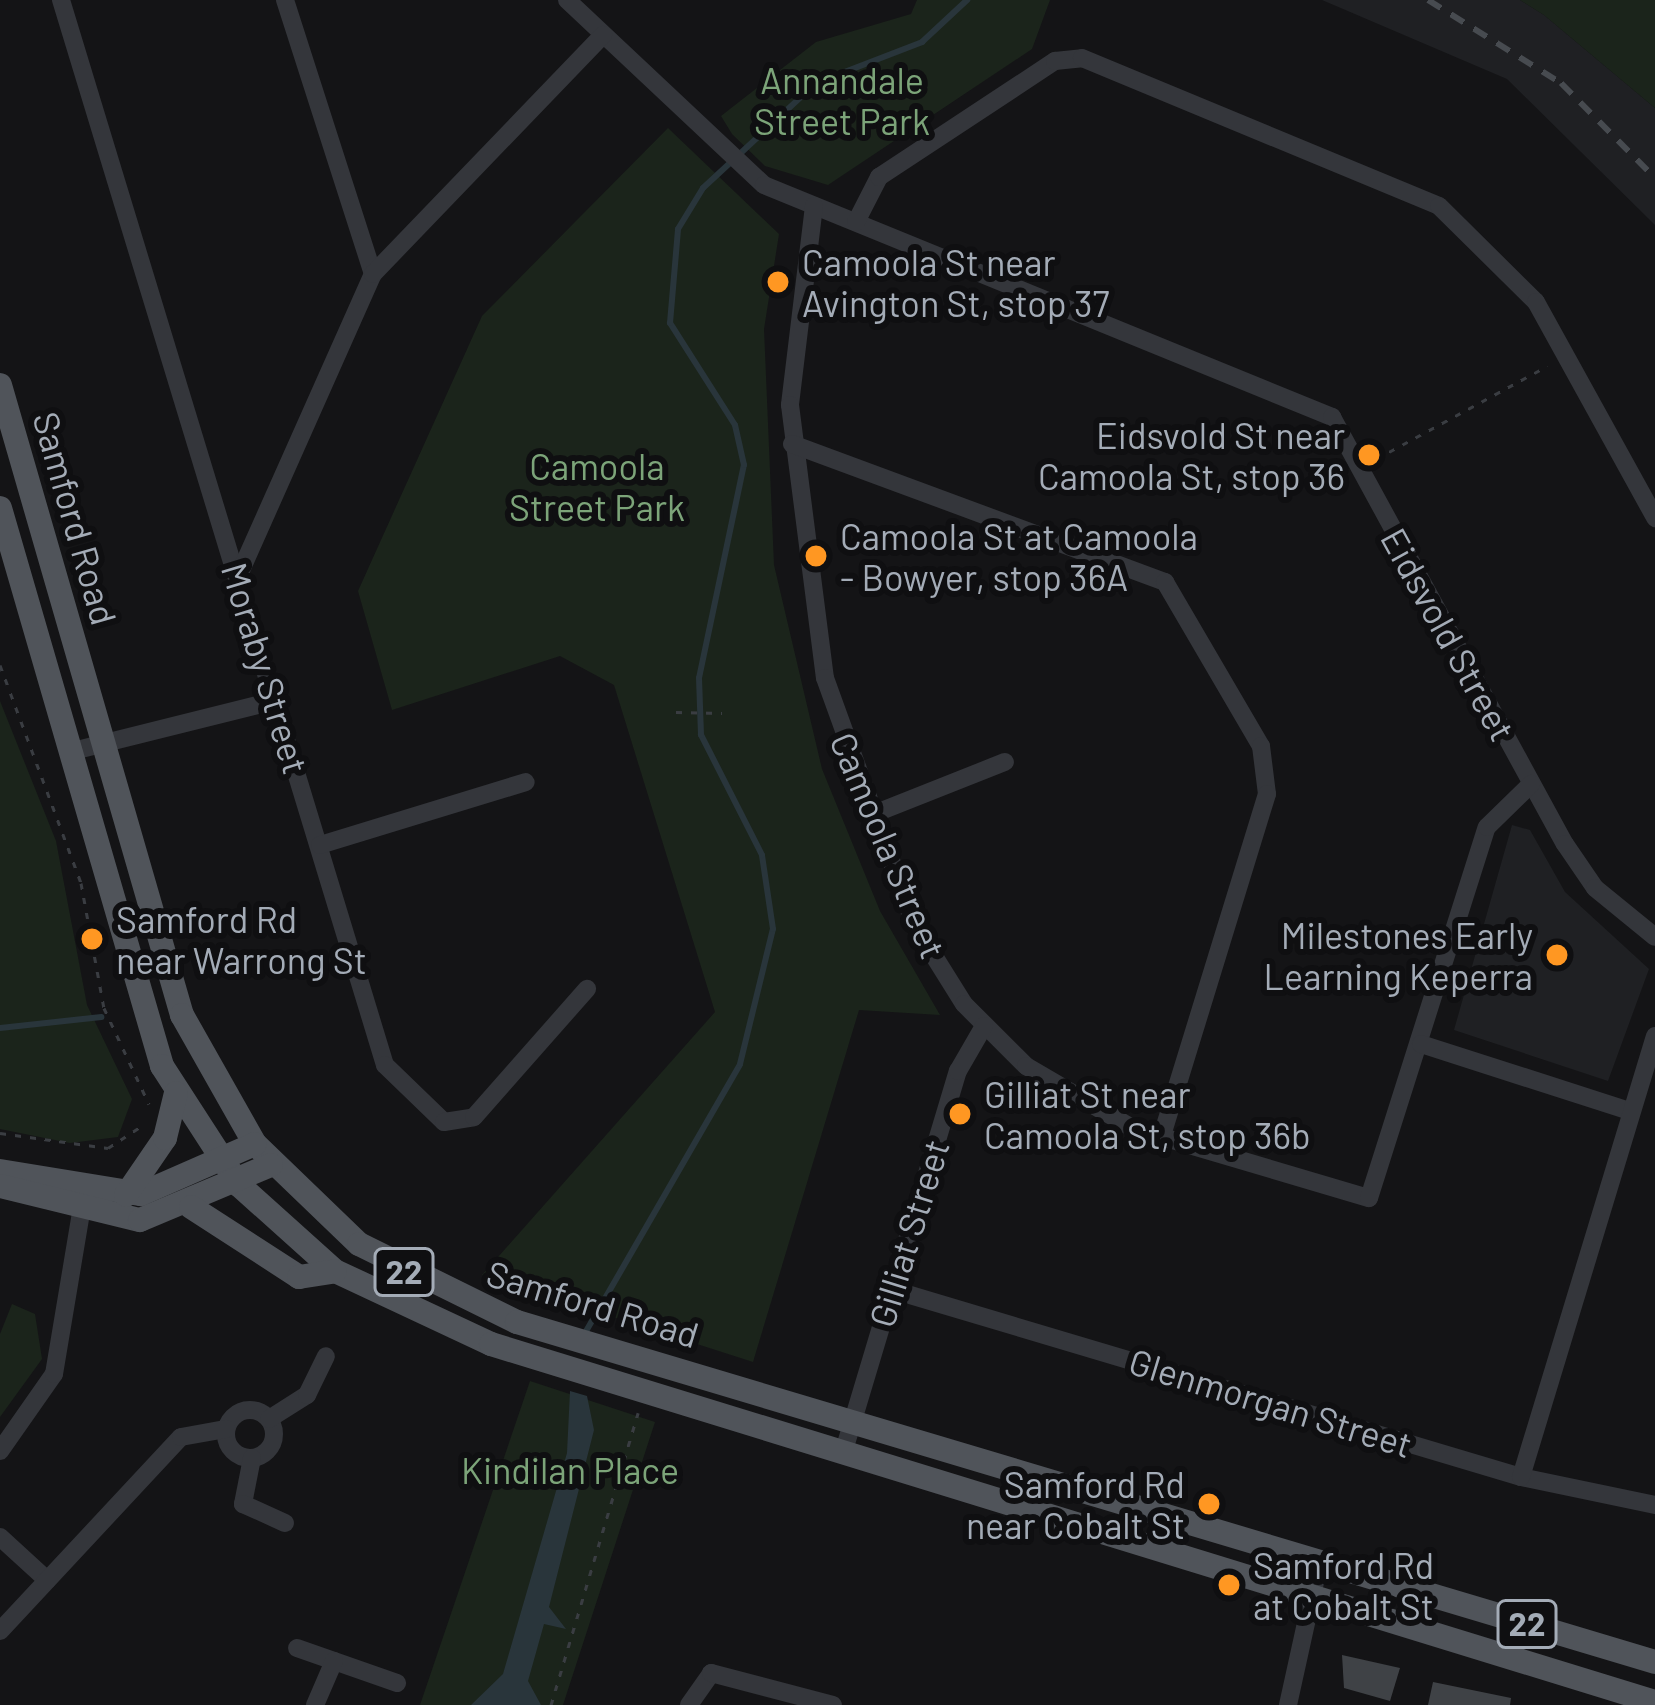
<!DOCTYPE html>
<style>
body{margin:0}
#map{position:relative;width:1655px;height:1705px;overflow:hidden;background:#141416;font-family:Barlow,sans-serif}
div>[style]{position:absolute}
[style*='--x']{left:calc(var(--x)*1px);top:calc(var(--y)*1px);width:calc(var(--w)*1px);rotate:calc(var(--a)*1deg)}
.built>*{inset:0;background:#1f2023}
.green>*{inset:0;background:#1b241b}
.water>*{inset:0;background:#29353b}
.stream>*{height:6px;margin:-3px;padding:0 3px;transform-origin:3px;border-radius:3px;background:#29353b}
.building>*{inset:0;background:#3f4246}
.path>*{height:3px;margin-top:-1.5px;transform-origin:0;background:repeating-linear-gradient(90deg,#3a3d42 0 6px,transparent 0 15px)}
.minor>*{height:18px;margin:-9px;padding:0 9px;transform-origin:9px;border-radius:9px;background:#34363b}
.minor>.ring{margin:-9px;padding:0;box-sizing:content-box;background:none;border:18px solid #34363b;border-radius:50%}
.major>*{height:24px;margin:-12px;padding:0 12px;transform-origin:12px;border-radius:12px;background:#50545a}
.rail>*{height:6px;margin-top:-3px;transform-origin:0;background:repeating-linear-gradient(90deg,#474b50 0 15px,transparent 0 27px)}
.dots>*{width:33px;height:33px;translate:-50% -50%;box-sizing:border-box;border:6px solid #0f0f11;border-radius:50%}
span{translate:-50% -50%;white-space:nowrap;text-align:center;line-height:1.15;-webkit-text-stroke:12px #0f0f11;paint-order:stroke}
.shield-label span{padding:3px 9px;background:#0f0f11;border:3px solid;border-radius:9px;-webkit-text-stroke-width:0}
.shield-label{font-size:33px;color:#a4acb7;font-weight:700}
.park-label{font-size:36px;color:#7ca479}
.poi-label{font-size:36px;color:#a4acb7}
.left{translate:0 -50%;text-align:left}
.right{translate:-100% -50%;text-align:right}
.street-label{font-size:36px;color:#a4acb7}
</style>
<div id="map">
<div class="built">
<i style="clip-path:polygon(1322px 0,1520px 0,1544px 15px,1655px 108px,1655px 225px,1507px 79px)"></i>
<i style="clip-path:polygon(1512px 825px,1530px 830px,1565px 892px,1649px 969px,1608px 1081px,1454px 1030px)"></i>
</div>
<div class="green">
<i style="clip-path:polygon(917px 0,1050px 0,1032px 49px,828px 185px,765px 166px,732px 134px,721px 116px,816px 42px,911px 14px)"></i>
<i style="clip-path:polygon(1520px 0,1655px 0,1655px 108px,1544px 15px)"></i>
<i style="clip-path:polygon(668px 128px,779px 234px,764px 329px,774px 565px,822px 769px,880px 911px,940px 1015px,859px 1010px,753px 1362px,482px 1275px,715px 1012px,614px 685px,560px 656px,392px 710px,358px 591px,482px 316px)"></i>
<i style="clip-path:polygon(0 701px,56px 841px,87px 1005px,132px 1099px,118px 1137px,70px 1143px,0 1129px)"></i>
<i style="clip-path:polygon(12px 1304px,35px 1314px,42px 1359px,0 1417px,0 1334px)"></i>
<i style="clip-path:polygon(530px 1381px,655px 1422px,563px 1705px,420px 1705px)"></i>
</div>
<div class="water">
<i style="clip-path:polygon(570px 1391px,587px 1396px,594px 1430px,549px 1607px,566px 1629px,544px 1624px,528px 1681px,541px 1705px,471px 1705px,503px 1674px,567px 1453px)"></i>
</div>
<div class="stream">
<i style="--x:0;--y:1028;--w:102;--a:-6.2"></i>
<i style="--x:585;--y:1333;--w:310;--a:-60"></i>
<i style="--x:740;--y:1064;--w:139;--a:-76.3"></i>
<i style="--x:773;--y:929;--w:75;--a:-98.5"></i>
<i style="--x:762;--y:855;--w:135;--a:-116.9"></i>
<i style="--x:701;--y:735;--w:57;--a:-92"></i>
<i style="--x:699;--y:678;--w:218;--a:-78.1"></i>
<i style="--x:744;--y:465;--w:41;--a:-102.7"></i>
<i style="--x:735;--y:425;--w:121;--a:-122.5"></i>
<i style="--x:670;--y:323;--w:94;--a:-85.1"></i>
<i style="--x:678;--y:229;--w:48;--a:-58.6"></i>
<i style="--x:703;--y:188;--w:154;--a:-42.9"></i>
<i style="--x:816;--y:83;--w:114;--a:-21.1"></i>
<i style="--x:922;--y:42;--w:62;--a:-43"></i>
</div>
<div class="building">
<i style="clip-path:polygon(1342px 1655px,1400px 1668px,1390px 1701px,1344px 1688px)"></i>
<i style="clip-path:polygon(1433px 1682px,1511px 1698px,1510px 1705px,1428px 1705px)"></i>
</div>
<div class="path">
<i style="--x:1376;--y:459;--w:195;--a:-28.5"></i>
<i style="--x:0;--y:665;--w:233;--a:69.6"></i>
<i style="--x:81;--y:883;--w:127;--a:79.6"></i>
<i style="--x:104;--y:1008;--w:106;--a:64.9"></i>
<i style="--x:676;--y:712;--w:46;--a:1.2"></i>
<i style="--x:0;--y:1133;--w:109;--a:7.9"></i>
<i style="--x:108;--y:1148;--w:42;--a:-33.3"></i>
<i style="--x:551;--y:1705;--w:305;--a:-73.4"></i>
</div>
<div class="minor">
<i style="--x:61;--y:0;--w:1113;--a:73.08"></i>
<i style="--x:385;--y:1065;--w:82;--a:44"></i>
<i style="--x:444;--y:1122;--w:30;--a:-9"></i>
<i style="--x:474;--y:1117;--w:171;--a:-48.6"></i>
<i style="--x:285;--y:0;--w:288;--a:72.2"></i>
<i style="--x:567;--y:0;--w:270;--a:43.2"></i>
<i style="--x:764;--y:185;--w:614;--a:22.22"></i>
<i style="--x:1332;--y:417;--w:486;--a:61.4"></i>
<i style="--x:1565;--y:844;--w:53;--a:55.7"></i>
<i style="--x:1595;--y:888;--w:77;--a:39.2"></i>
<i style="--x:814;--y:206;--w:200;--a:96.9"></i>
<i style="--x:790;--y:405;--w:275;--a:82.7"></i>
<i style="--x:825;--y:678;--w:262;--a:70.1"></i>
<i style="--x:914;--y:924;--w:94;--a:58"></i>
<i style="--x:964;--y:1004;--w:88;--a:45"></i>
<i style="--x:1026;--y:1066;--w:123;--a:30.3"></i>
<i style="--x:1132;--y:1128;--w:247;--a:16.5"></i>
<i style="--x:1369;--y:1198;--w:389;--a:-72.4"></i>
<i style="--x:1487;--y:827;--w:62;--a:-44.3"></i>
<i style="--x:856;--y:222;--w:51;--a:-62.9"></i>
<i style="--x:879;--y:177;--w:211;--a:-33.4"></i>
<i style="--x:1055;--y:61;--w:27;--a:-6"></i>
<i style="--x:1082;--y:58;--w:386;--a:22.5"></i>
<i style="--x:1439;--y:206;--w:136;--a:44.7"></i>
<i style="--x:1536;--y:302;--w:247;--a:61.1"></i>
<i style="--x:792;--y:444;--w:398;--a:20.3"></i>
<i style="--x:1165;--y:582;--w:190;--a:59.7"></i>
<i style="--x:1261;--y:746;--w:48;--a:82.9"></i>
<i style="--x:1267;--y:794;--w:361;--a:107.1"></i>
<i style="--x:238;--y:577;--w:332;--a:-66"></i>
<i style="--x:373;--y:274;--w:332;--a:-46.1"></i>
<i style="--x:69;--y:752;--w:214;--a:-14"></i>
<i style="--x:871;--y:815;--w:144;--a:-21.6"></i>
<i style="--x:320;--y:845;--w:215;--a:-17"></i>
<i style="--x:1421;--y:1044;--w:219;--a:17.8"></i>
<i style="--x:890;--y:1289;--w:658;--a:16.59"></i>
<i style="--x:1521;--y:1477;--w:137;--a:11.8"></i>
<i class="ring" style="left:226px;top:1410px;width:30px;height:30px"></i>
<i style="--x:269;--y:1419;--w:45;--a:-32.3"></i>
<i style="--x:307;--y:1395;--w:43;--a:-64"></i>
<i style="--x:845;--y:1447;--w:393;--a:-73.3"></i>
<i style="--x:958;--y:1071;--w:52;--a:-60"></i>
<i style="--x:0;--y:1451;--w:94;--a:-55"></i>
<i style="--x:54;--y:1374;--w:182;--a:-80.5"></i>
<i style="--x:252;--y:1458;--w:47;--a:101.1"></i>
<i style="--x:243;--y:1504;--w:46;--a:24.3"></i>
<i style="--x:1521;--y:1477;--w:461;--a:-73.1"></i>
<i style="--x:0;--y:1537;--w:64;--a:42.5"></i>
<i style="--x:0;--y:1631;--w:265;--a:-47"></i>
<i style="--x:181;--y:1437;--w:46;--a:-10.1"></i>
<i style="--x:297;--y:1648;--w:106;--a:19.3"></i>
<i style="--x:315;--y:1705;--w:48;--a:-66.6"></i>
<i style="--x:689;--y:1705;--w:39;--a:-55"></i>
<i style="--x:711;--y:1673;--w:126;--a:14.7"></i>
<i style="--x:1288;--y:1705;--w:148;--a:-77.6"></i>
</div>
<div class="major">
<i style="--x:0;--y:385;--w:656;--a:73.89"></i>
<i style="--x:182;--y:1015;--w:148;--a:60.5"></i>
<i style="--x:255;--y:1144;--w:144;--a:43.9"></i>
<i style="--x:359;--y:1244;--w:176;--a:26.3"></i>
<i style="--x:517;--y:1322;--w:1188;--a:16.63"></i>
<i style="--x:0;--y:508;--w:581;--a:73.81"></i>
<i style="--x:162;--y:1066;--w:142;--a:57.1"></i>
<i style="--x:239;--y:1185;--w:129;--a:41.9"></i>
<i style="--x:335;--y:1271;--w:172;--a:25.1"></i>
<i style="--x:491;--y:1344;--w:1218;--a:17.1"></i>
<i style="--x:0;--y:1171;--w:143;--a:9.3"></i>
<i style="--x:141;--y:1194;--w:124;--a:-23.7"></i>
<i style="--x:0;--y:1186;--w:144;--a:13.7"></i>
<i style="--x:140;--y:1220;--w:142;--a:-22.8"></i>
<i style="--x:126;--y:1195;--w:69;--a:-55.6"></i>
<i style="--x:165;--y:1138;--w:46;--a:-76.3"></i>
<i style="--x:191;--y:1207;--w:129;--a:32.9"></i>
<i style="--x:299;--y:1277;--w:36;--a:-9"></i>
</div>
<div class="rail">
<i style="--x:1428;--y:0;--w:157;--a:32"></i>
<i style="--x:1561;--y:83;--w:134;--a:45.3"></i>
</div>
<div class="dots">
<i style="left:778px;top:282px;background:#ff9722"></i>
<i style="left:1369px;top:455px;background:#ff9722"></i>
<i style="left:816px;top:556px;background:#ff9722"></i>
<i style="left:92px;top:939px;background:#ff9722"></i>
<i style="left:1557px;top:955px;background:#ff9722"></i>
<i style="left:960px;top:1114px;background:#ff9722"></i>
<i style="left:1209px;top:1504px;background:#ff9722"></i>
<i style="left:1229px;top:1585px;background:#ff9722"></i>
</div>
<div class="shield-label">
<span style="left:404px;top:1272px">22</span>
<span style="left:1527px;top:1624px">22</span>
</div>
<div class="park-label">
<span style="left:842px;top:100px">Annandale<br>Street Park</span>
<span style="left:597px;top:486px">Camoola<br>Street Park</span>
<span style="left:570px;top:1470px">Kindilan Place</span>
</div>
<div class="poi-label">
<span class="left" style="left:802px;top:282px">Camoola St near<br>Avington St, stop 37</span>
<span class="right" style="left:1345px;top:455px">Eidsvold St near<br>Camoola St, stop 36</span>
<span class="left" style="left:840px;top:556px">Camoola St at Camoola<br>- Bowyer, stop 36A</span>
<span class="left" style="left:116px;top:939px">Samford Rd<br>near Warrong St</span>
<span class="right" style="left:1533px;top:955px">Milestones Early<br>Learning Keperra</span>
<span class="left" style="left:984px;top:1114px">Gilliat St near<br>Camoola St, stop 36b</span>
<span class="right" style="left:1185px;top:1504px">Samford Rd<br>near Cobalt St</span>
<span class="left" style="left:1253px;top:1585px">Samford Rd<br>at Cobalt St</span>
</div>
<div class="street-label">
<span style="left:76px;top:518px;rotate:74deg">Samford Road</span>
<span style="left:1449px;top:634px;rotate:61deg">Eidsvold Street</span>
<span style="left:266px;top:668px;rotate:73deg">Moraby Street</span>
<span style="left:889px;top:845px;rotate:67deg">Camoola Street</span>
<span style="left:908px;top:1233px;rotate:-73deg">Gilliat Street</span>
<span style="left:593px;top:1303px;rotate:17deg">Samford Road</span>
<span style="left:1271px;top:1402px;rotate:17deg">Glenmorgan Street</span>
</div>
</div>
